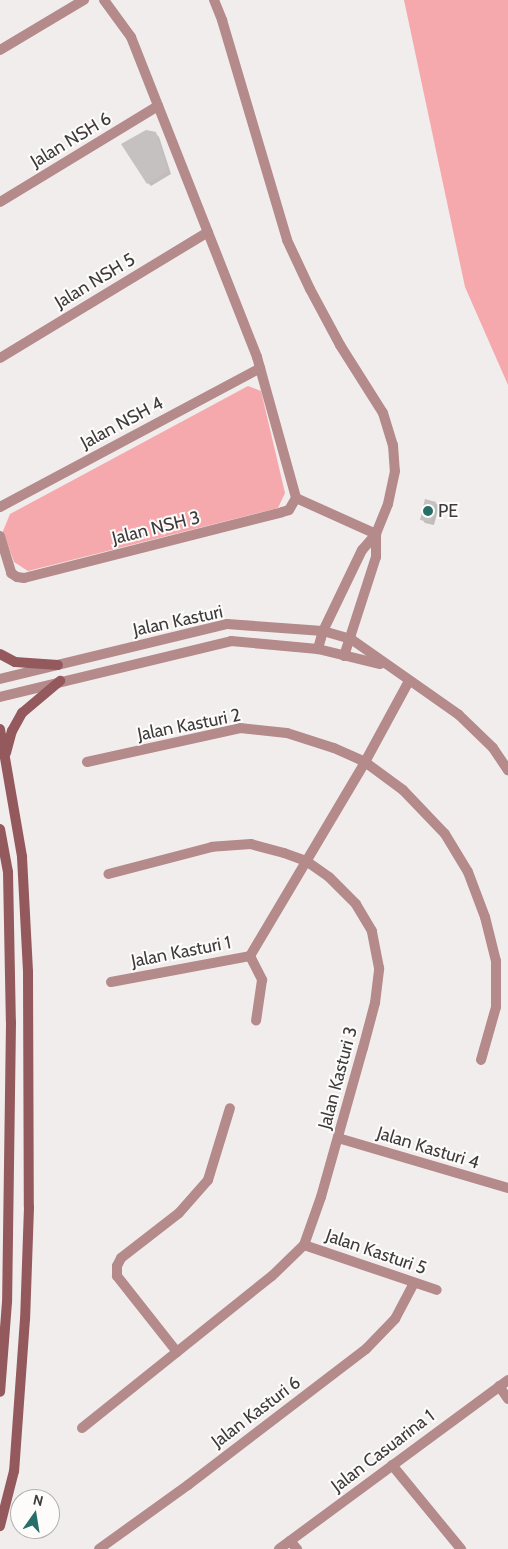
<!DOCTYPE html>
<style>
body{margin:0}
#map{position:relative;width:508px;height:1549px;overflow:hidden;background:#f2eded;font-family:Cabin,sans-serif}
div>[style]{position:absolute}
[style*='--x']{left:calc(var(--x)*1px);top:calc(var(--y)*1px);width:calc(var(--w)*1px);rotate:calc(var(--a)*1deg)}
.green>*{inset:0;background:#f5a9ac}
.shadow>*{inset:0;background:#0003}
.building>*{inset:0;background:#c6c1c1}
.minor>*{height:10px;margin:-5px;padding:0 5px;transform-origin:5px;border-radius:5px;background:#b48a8b}
.tertiary>*{height:10px;margin:-5px;padding:0 5px;transform-origin:5px;border-radius:5px;background:#b48a8b}
.secondary>*{height:10px;margin:-5px;padding:0 5px;transform-origin:5px;border-radius:5px;background:#94595c}
.dots>*{width:14px;height:14px;translate:-50% -50%;box-sizing:border-box;border:2px solid #fefbfb;border-radius:50%}
span{translate:-50% -50%;white-space:nowrap;text-align:center;line-height:1.15;-webkit-text-stroke:4px #fefbfb;paint-order:stroke}
.street-label{font-size:18px;color:#3d3b3b}
.poi-label{font-size:18px;color:#3d3b3b}
.left{translate:0 -50%;text-align:left}
.north{position:absolute;left:10px;top:1489px;width:50px;height:50px;box-sizing:border-box;background:#fefbfb;border:1px solid #b1aeae;border-radius:50%;rotate:13deg;font-size:14px;font-weight:700;line-height:20px;text-align:center;color:#3d3b3b}
.north::after{content:'';display:block;margin:auto;width:18px;height:22px;background:#266f68;clip-path:polygon(50% 0,100% 100%,50% 72%,0 100%)}
</style>
<div id="map">
<div class="green">
<i style="clip-path:polygon(404px 0,508px 0,508px 385px,465px 287px)"></i>
<i style="clip-path:polygon(248px 386px,261px 391px,285px 493px,278px 508px,28px 571px,14px 562px,3px 531px,10px 514px)"></i>
</div>
<div class="shadow">
<i style="clip-path:polygon(155px 133px,159px 137px,171px 174px,151px 186px,148px 183px)"></i>
<i style="clip-path:polygon(436px 503px,439px 506px,434px 525px,425px 523px,422px 519px)"></i>
</div>
<div class="building">
<i style="clip-path:polygon(146px 130px,156px 132px,168px 171px,147px 184px,121px 144px)"></i>
<i style="clip-path:polygon(425px 499px,436px 502px,431px 522px,420px 520px)"></i>
</div>
<div class="minor">
<i style="--x:104;--y:0;--w:46;--a:53.9"></i>
<i style="--x:131;--y:37;--w:344;--a:68.5"></i>
<i style="--x:257;--y:357;--w:146;--a:74.5"></i>
<i style="--x:296;--y:498;--w:88;--a:24.2"></i>
<i style="--x:214;--y:0;--w:22;--a:68"></i>
<i style="--x:222;--y:20;--w:229;--a:73.5"></i>
<i style="--x:287;--y:240;--w:54;--a:64.9"></i>
<i style="--x:310;--y:289;--w:64;--a:61.8"></i>
<i style="--x:340;--y:345;--w:80;--a:57.7"></i>
<i style="--x:383;--y:413;--w:34;--a:73"></i>
<i style="--x:393;--y:445;--w:26;--a:86"></i>
<i style="--x:395;--y:471;--w:34;--a:102"></i>
<i style="--x:388;--y:504;--w:32;--a:112"></i>
<i style="--x:376;--y:534;--w:21;--a:131"></i>
<i style="--x:362;--y:550;--w:90;--a:115.7"></i>
<i style="--x:323;--y:631;--w:19;--a:106"></i>
<i style="--x:0;--y:50;--w:98;--a:-30.8"></i>
<i style="--x:0;--y:202;--w:185;--a:-31.3"></i>
<i style="--x:0;--y:358;--w:243;--a:-31.2"></i>
<i style="--x:0;--y:507;--w:295;--a:-28.1"></i>
<i style="--x:0;--y:536;--w:39;--a:73"></i>
<i style="--x:11;--y:573;--w:7;--a:34"></i>
<i style="--x:17;--y:577;--w:7;--a:8"></i>
<i style="--x:24;--y:578;--w:266;--a:-14.3"></i>
<i style="--x:282;--y:512;--w:7;--a:-16"></i>
<i style="--x:289;--y:510;--w:14;--a:-60"></i>
<i style="--x:344;--y:656;--w:104;--a:-72.1"></i>
<i style="--x:376;--y:557;--w:23;--a:-90"></i>
<i style="--x:87;--y:762;--w:157;--a:-12.5"></i>
<i style="--x:240;--y:728;--w:47;--a:6.1"></i>
<i style="--x:287;--y:733;--w:49;--a:17.7"></i>
<i style="--x:334;--y:748;--w:34;--a:24"></i>
<i style="--x:365;--y:762;--w:47;--a:36.4"></i>
<i style="--x:403;--y:790;--w:61;--a:46.3"></i>
<i style="--x:445;--y:834;--w:44;--a:58.8"></i>
<i style="--x:468;--y:872;--w:48;--a:69.3"></i>
<i style="--x:485;--y:917;--w:45;--a:76"></i>
<i style="--x:496;--y:961;--w:46;--a:90"></i>
<i style="--x:496;--y:1007;--w:55;--a:105.8"></i>
<i style="--x:250;--y:956;--w:226;--a:-59.3"></i>
<i style="--x:365;--y:762;--w:92;--a:-61.5"></i>
<i style="--x:111;--y:982;--w:141;--a:-10.6"></i>
<i style="--x:250;--y:956;--w:27;--a:63"></i>
<i style="--x:262;--y:980;--w:41;--a:98.3"></i>
<i style="--x:338;--y:1138;--w:177;--a:16.4"></i>
<i style="--x:304;--y:1245;--w:140;--a:18.7"></i>
<i style="--x:177;--y:1352;--w:97;--a:-128.3"></i>
<i style="--x:117;--y:1276;--w:10;--a:-90"></i>
<i style="--x:117;--y:1266;--w:9;--a:-63"></i>
<i style="--x:121;--y:1258;--w:73;--a:-37.8"></i>
<i style="--x:179;--y:1213;--w:44;--a:-48.7"></i>
<i style="--x:208;--y:1180;--w:75;--a:-73"></i>
<i style="--x:499;--y:1386;--w:16;--a:55"></i>
<i style="--x:82;--y:1428;--w:243;--a:-38.7"></i>
<i style="--x:272;--y:1276;--w:45;--a:-44.1"></i>
<i style="--x:304;--y:1245;--w:51;--a:-70.5"></i>
<i style="--x:321;--y:1197;--w:155;--a:-74.3"></i>
<i style="--x:363;--y:1048;--w:47;--a:-75.1"></i>
<i style="--x:375;--y:1003;--w:35;--a:-83"></i>
<i style="--x:379;--y:968;--w:38;--a:-101"></i>
<i style="--x:372;--y:931;--w:31;--a:-121"></i>
<i style="--x:356;--y:904;--w:38;--a:-135"></i>
<i style="--x:329;--y:877;--w:28;--a:-145"></i>
<i style="--x:306;--y:861;--w:23;--a:-160"></i>
<i style="--x:284;--y:853;--w:34;--a:-165"></i>
<i style="--x:251;--y:844;--w:39;--a:176"></i>
<i style="--x:212;--y:847;--w:107;--a:165.4"></i>
<i style="--x:392;--y:1465;--w:109;--a:50.6"></i>
<i style="--x:290;--y:1541;--w:11;--a:49"></i>
<i style="--x:99;--y:1549;--w:110;--a:-35.7"></i>
<i style="--x:188;--y:1485;--w:224;--a:-37.4"></i>
<i style="--x:366;--y:1349;--w:42;--a:-46"></i>
<i style="--x:395;--y:1319;--w:41;--a:-62.2"></i>
<i style="--x:279;--y:1549;--w:285;--a:-36.4"></i>
</div>
<div class="tertiary">
<i style="--x:0;--y:679;--w:234;--a:-13.6"></i>
<i style="--x:227;--y:624;--w:96;--a:4.2"></i>
<i style="--x:323;--y:631;--w:29;--a:16"></i>
<i style="--x:351;--y:639;--w:132;--a:35.1"></i>
<i style="--x:459;--y:715;--w:47;--a:44.1"></i>
<i style="--x:493;--y:748;--w:27;--a:56"></i>
<i style="--x:0;--y:697;--w:238;--a:-13.6"></i>
<i style="--x:231;--y:641;--w:87;--a:5.3"></i>
<i style="--x:318;--y:649;--w:64;--a:13.6"></i>
</div>
<div class="secondary">
<i style="--x:0;--y:654;--w:17;--a:28"></i>
<i style="--x:15;--y:662;--w:43;--a:4"></i>
<i style="--x:0;--y:729;--w:130;--a:80.2"></i>
<i style="--x:22;--y:857;--w:115;--a:87"></i>
<i style="--x:28;--y:972;--w:235;--a:89.8"></i>
<i style="--x:29;--y:1207;--w:112;--a:92"></i>
<i style="--x:25;--y:1319;--w:152;--a:94.1"></i>
<i style="--x:14;--y:1471;--w:57;--a:104.3"></i>
<i style="--x:6;--y:753;--w:23;--a:-75"></i>
<i style="--x:12;--y:731;--w:21;--a:-61"></i>
<i style="--x:22;--y:713;--w:50;--a:-40.1"></i>
<i style="--x:0;--y:829;--w:44;--a:79.5"></i>
<i style="--x:8;--y:872;--w:150;--a:88.9"></i>
<i style="--x:11;--y:1022;--w:280;--a:90.8"></i>
<i style="--x:7;--y:1302;--w:90;--a:94.4"></i>
</div>
<div class="dots">
<i style="left:428px;top:511px;background:#266f68"></i>
</div>
<div class="street-label">
<span style="left:71px;top:140px;rotate:-31deg">Jalan NSH 6</span>
<span style="left:95px;top:281px;rotate:-31deg">Jalan NSH 5</span>
<span style="left:122px;top:423px;rotate:-28deg">Jalan NSH 4</span>
<span style="left:156px;top:528px;rotate:-14deg">Jalan NSH 3</span>
<span style="left:178px;top:621px;rotate:-12deg">Jalan Kasturi</span>
<span style="left:189px;top:725px;rotate:-11deg">Jalan Kasturi 2</span>
<span style="left:181px;top:952px;rotate:-11deg">Jalan Kasturi 1</span>
<span style="left:338px;top:1078px;rotate:-75deg">Jalan Kasturi 3</span>
<span style="left:428px;top:1148px;rotate:17deg">Jalan Kasturi 4</span>
<span style="left:376px;top:1252px;rotate:19deg">Jalan Kasturi 5</span>
<span style="left:256px;top:1412px;rotate:-37deg">Jalan Kasturi 6</span>
<span style="left:383px;top:1451px;rotate:-37deg">Jalan Casuarina 1</span>
</div>
<div class="poi-label">
<span class="left" style="left:438px;top:511px">PE</span>
</div>
<div class="north">N</div>
</div>
